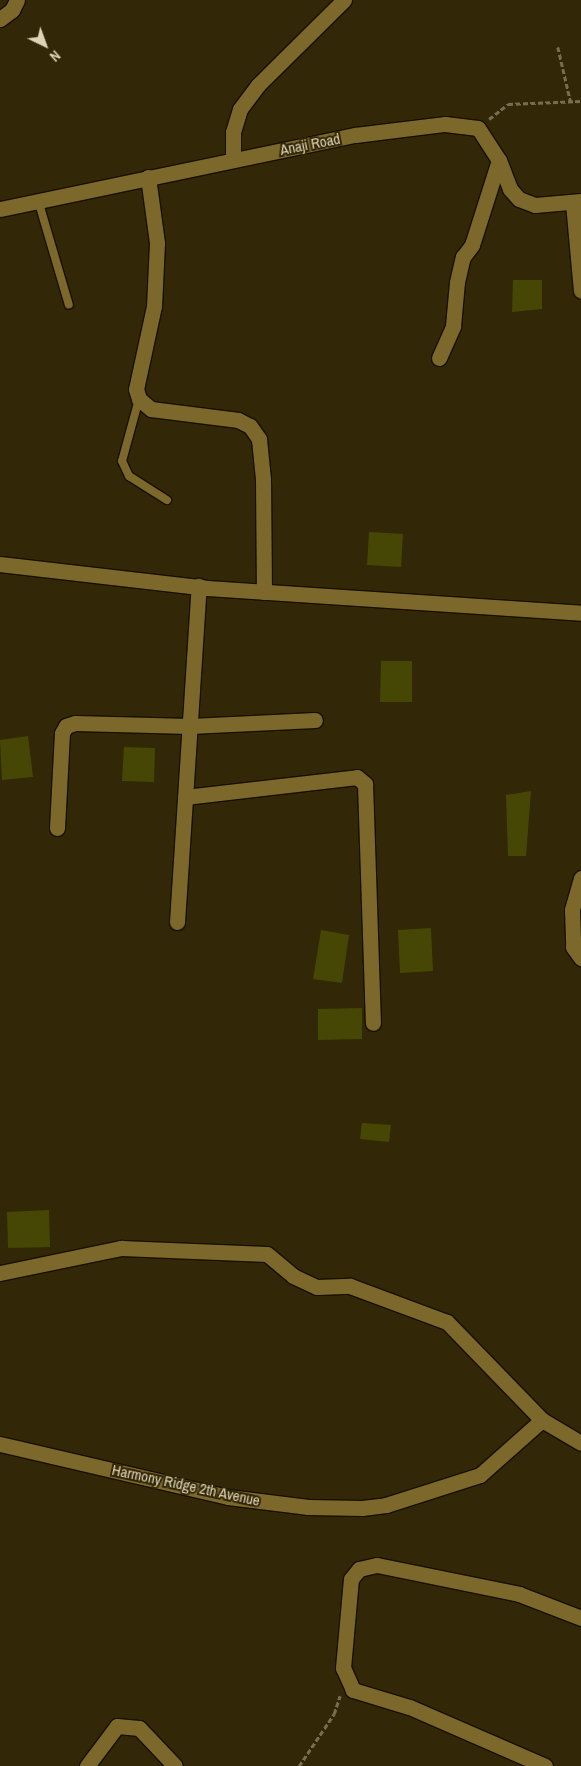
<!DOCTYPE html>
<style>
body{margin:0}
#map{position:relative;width:581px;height:1766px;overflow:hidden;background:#322706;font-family:"Archivo Narrow",sans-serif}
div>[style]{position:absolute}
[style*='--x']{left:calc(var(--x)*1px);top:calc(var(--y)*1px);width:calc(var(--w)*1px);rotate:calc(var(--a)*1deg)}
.building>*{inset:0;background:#474705}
.path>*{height:2.5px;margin-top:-1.25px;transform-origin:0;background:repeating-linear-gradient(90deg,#786d4d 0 5px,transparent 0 7.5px)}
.roads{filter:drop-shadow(1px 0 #171001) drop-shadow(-1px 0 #171001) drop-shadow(0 1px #171001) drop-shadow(0 -1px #171001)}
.service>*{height:8px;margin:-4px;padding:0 4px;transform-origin:4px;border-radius:4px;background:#7d682c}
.minor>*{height:15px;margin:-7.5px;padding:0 7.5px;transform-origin:7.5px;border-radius:7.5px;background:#7d682c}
span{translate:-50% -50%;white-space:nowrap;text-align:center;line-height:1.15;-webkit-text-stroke:4px #322706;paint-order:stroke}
.street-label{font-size:15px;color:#ded3b5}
.north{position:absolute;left:20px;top:20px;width:50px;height:50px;-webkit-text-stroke:4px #322706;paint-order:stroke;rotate:138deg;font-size:14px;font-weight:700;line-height:20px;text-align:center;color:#ded3b5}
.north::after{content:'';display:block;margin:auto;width:18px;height:22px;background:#ded3b5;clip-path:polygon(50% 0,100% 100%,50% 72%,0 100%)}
</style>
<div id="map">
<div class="building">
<i style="clip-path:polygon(513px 280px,542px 280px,542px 309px,512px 312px)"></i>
<i style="clip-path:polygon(369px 532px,403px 534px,401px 567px,367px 565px)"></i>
<i style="clip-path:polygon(381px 661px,412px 661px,412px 702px,380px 702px)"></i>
<i style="clip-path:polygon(28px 736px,33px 777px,2px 780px,0 740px)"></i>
<i style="clip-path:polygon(124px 747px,155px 748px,154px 782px,122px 781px)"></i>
<i style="clip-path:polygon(531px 791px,526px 856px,508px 856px,506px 795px)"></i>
<i style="clip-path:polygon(431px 928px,433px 971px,400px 973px,398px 930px)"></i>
<i style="clip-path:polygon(321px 930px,349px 935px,342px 983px,313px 979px)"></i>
<i style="clip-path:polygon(362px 1008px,362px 1039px,318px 1040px,318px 1009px)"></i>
<i style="clip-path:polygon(362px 1123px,391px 1125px,389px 1142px,360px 1139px)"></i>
<i style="clip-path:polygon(49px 1210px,50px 1247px,8px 1248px,7px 1212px)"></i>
</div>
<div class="path">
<i style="--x:558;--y:47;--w:57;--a:76.9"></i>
<i style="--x:489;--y:119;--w:24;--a:-38"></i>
<i style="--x:508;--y:104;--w:73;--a:-2.4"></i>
<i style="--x:299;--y:1766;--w:63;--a:-56.1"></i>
<i style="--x:334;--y:1714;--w:19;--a:-72"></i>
</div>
<div class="roads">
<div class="service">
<i style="--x:38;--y:200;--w:109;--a:73.6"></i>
<i style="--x:139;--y:399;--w:64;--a:105.3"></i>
<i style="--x:122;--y:461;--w:17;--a:65"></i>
<i style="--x:129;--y:476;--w:45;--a:32.3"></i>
</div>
<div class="minor">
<i style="--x:0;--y:19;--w:15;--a:-37"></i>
<i style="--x:12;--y:10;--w:11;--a:-63"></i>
<i style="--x:233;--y:160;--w:28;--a:-90"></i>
<i style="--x:233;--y:132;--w:24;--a:-73"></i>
<i style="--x:240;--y:109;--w:30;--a:-53"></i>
<i style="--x:258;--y:85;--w:121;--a:-44.7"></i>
<i style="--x:148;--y:177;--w:67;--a:82.2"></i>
<i style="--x:157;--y:243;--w:63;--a:92.7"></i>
<i style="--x:154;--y:306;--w:85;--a:102.2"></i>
<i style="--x:136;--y:389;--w:10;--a:73"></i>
<i style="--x:139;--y:399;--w:16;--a:40"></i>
<i style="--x:151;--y:409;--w:88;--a:7.2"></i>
<i style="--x:238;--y:420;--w:13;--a:27"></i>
<i style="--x:250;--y:426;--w:16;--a:55"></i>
<i style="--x:259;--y:439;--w:40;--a:84.3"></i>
<i style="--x:263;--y:479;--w:113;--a:89.5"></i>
<i style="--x:573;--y:203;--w:88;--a:84.8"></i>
<i style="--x:0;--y:209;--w:363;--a:-11.8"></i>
<i style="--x:355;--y:135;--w:91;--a:-7"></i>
<i style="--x:445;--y:124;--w:33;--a:7"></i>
<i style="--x:478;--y:128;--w:38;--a:57"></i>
<i style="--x:499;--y:160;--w:31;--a:69"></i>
<i style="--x:510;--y:189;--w:13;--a:48"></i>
<i style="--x:519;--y:199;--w:17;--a:21"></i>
<i style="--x:535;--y:205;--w:46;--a:-5"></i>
<i style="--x:439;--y:358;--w:35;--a:-66"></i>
<i style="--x:453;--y:326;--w:44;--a:-84.8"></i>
<i style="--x:457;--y:282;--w:26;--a:-77"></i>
<i style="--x:463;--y:257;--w:15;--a:-53"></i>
<i style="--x:472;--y:245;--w:89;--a:-72.4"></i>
<i style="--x:0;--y:564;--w:208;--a:6.6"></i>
<i style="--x:207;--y:588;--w:375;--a:3.8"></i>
<i style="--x:185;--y:797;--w:173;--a:-6.6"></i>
<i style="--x:357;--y:777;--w:11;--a:41"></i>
<i style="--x:365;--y:784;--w:239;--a:88.1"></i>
<i style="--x:57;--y:828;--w:95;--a:-87"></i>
<i style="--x:62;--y:733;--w:8;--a:-60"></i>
<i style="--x:66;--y:726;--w:9;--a:-18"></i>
<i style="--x:75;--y:723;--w:115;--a:1.5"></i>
<i style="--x:190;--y:726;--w:125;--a:-2.7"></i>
<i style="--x:581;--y:878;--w:33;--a:106"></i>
<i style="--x:572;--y:910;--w:37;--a:88"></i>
<i style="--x:573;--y:947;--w:14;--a:54"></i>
<i style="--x:177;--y:922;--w:337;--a:-86.3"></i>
<i style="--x:0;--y:1273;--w:124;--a:-11.7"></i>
<i style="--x:121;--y:1248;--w:146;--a:2.4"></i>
<i style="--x:267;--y:1254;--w:34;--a:40"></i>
<i style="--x:293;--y:1276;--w:26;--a:25"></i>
<i style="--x:317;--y:1287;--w:33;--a:-2"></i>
<i style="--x:350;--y:1286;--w:103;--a:20.4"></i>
<i style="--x:447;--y:1322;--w:136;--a:45.9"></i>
<i style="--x:0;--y:1444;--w:234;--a:13.1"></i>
<i style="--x:228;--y:1497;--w:81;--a:7.1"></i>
<i style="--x:308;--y:1507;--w:54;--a:1.1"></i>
<i style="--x:362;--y:1508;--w:24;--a:-7"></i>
<i style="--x:386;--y:1505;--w:99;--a:-17.7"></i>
<i style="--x:480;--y:1475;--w:83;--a:-41.6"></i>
<i style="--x:542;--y:1420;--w:45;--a:30.5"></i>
<i style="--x:87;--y:1766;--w:50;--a:-53.1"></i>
<i style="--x:117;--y:1726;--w:22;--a:5"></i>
<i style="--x:139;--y:1728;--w:52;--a:46.5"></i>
<i style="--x:545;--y:1766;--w:148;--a:-156.5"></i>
<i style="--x:409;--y:1707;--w:59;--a:-163.1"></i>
<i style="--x:353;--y:1690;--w:24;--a:-114"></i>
<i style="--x:343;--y:1668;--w:89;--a:-84.9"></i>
<i style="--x:351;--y:1579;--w:13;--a:-51"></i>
<i style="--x:359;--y:1569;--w:18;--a:-13"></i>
<i style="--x:377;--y:1565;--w:145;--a:11.5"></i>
<i style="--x:519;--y:1594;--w:66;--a:21.2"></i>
</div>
</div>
<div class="street-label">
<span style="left:310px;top:144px;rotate:-11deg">Anaji Road</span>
<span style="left:186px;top:1485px;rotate:12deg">Harmony Ridge 2th Avenue</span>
</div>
<div class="north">N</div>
</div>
